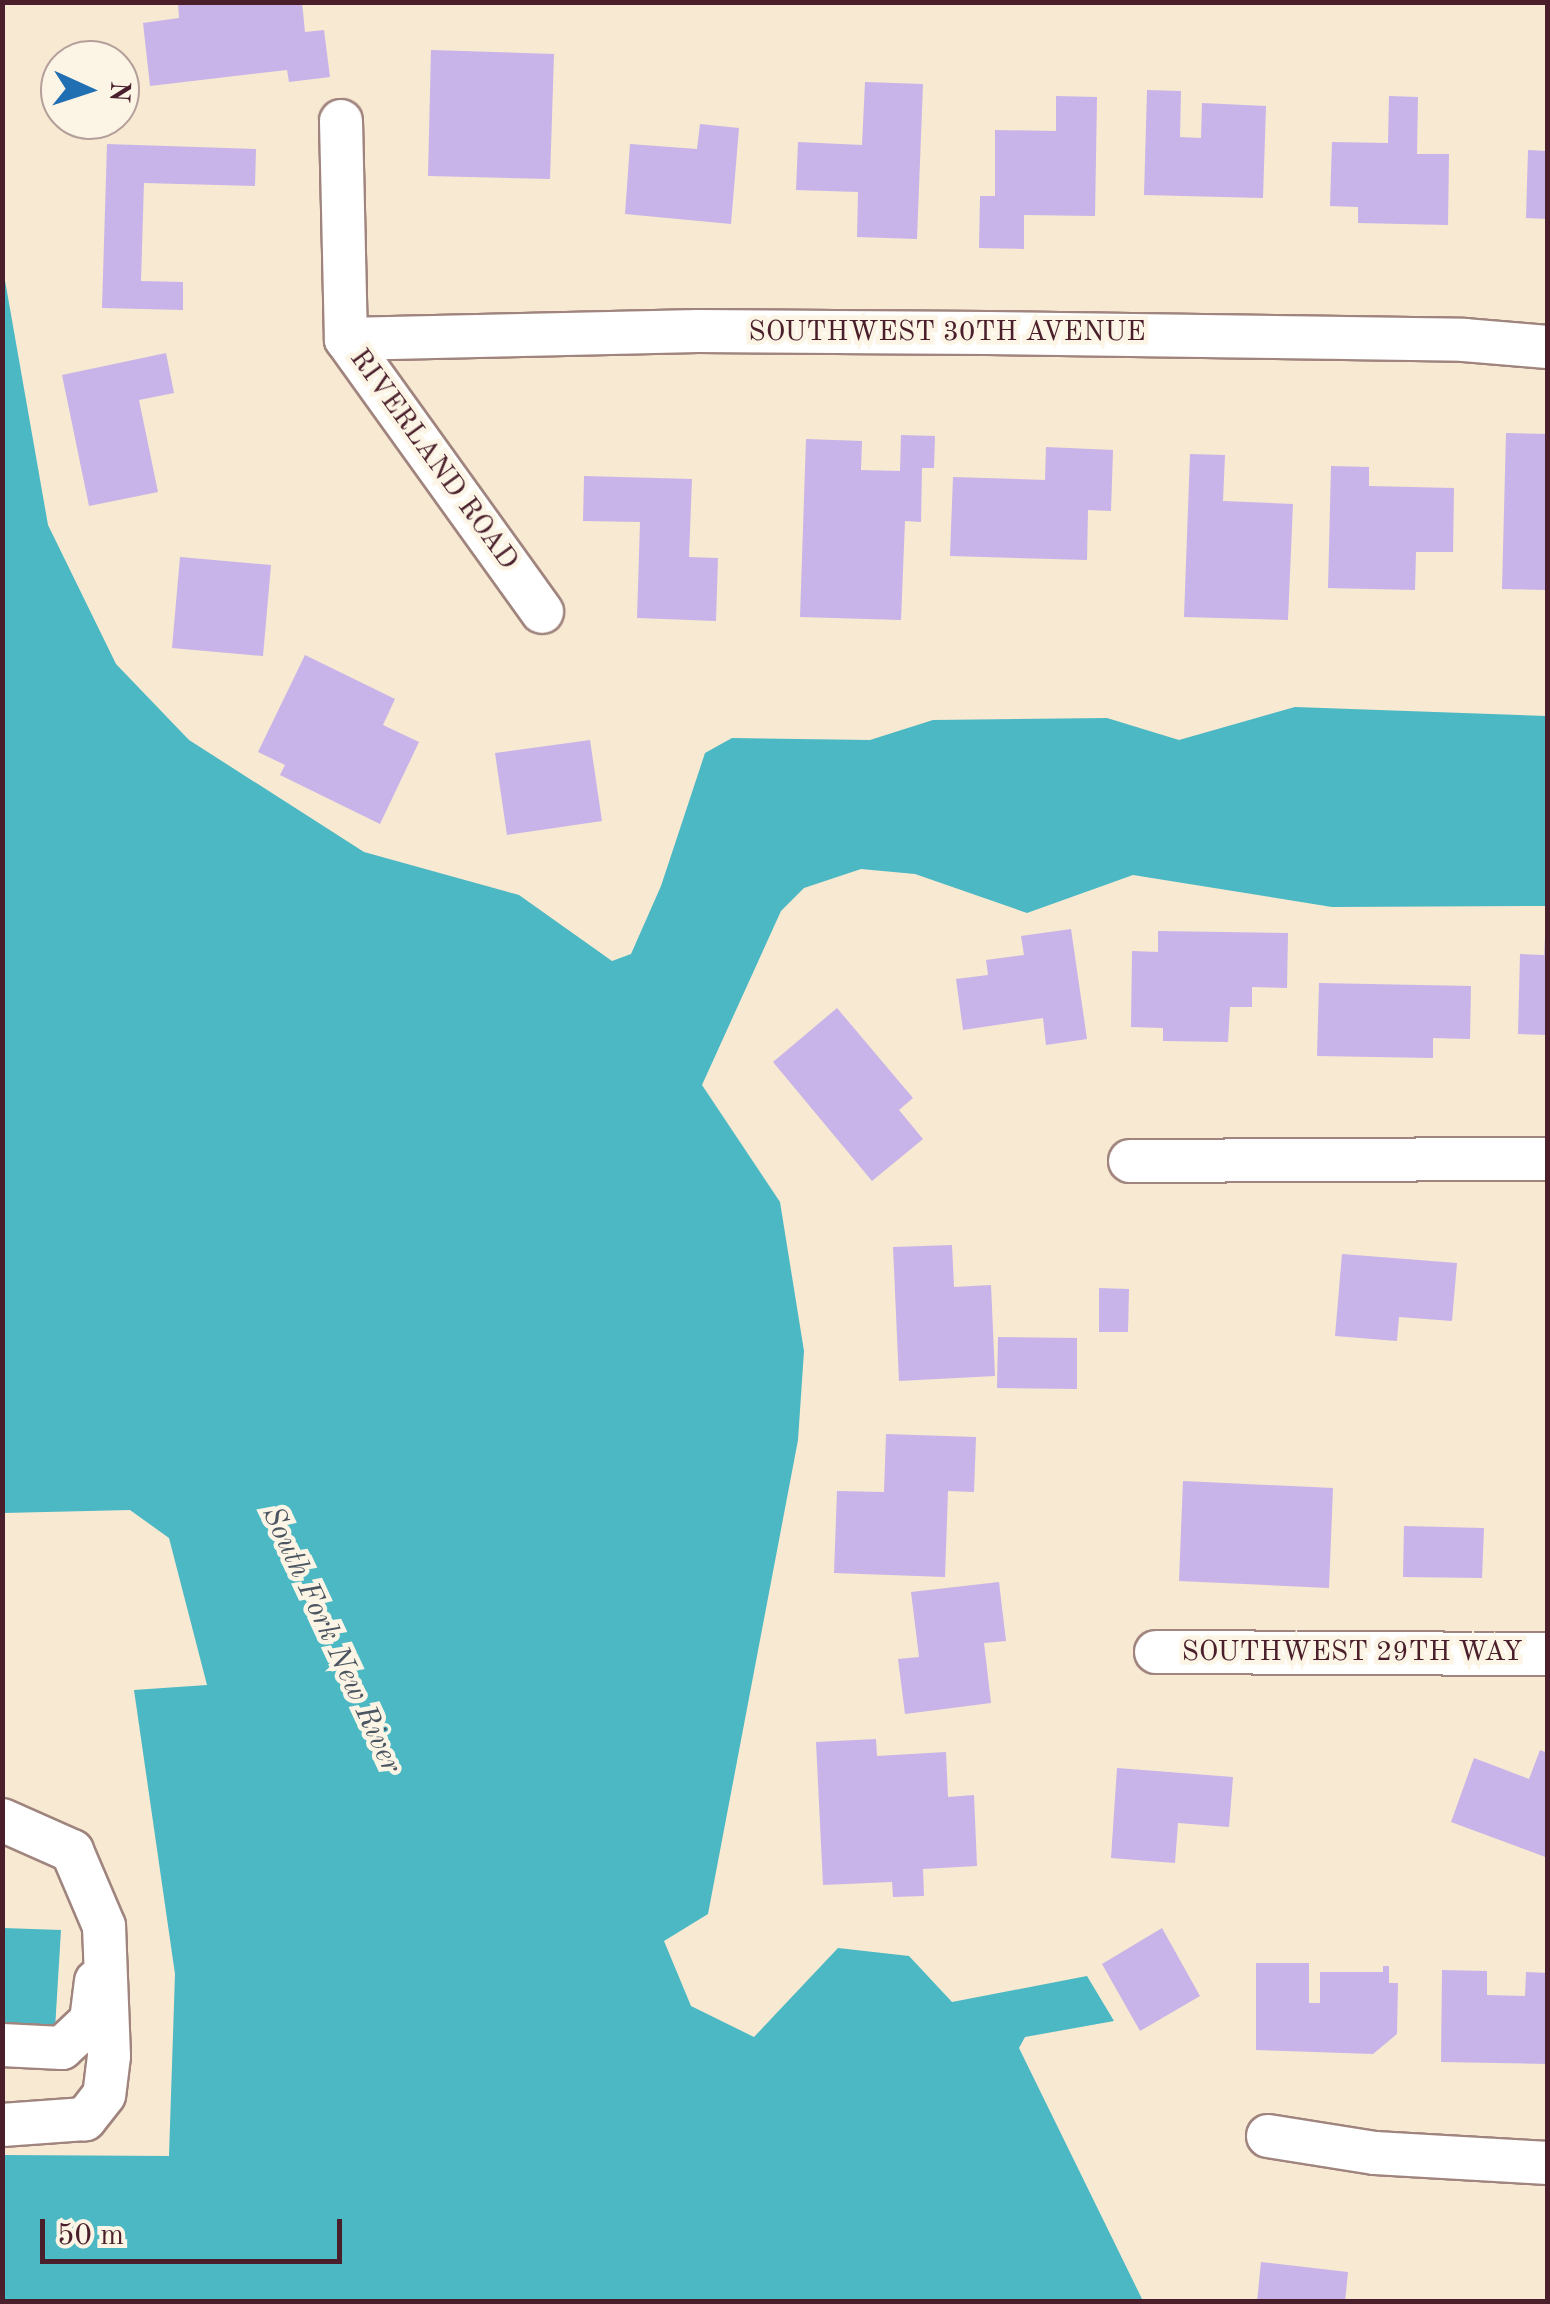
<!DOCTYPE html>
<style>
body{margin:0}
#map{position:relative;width:1550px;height:2304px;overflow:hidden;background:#f7e9d2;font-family:"Old Standard TT",serif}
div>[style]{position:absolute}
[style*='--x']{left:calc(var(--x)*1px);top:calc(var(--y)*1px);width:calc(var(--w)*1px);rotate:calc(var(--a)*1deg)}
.water>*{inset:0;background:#4bb8c4}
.building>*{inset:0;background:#c8b4e8}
.roads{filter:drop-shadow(2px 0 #a0847e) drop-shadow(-2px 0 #a0847e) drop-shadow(0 2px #a0847e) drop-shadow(0 -2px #a0847e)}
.minor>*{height:42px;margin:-21px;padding:0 21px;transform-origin:21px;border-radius:21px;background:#fff}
span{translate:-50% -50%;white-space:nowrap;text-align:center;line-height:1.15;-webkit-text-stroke:9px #fcf5e5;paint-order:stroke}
.street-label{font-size:28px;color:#4a1f2b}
.water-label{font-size:30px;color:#4a5561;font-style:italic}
.frame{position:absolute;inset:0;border:5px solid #4a1f2b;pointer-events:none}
.north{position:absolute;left:40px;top:40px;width:100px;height:100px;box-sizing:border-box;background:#fcf5e5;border:2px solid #b59f9b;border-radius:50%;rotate:93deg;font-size:28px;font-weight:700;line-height:40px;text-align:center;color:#4a1f2b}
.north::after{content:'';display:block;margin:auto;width:35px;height:45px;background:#1f6fb2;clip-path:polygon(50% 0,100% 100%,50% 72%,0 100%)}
.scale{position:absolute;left:40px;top:2219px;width:302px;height:45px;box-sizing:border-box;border:5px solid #4a1f2b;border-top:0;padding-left:12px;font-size:30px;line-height:35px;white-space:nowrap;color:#4a1f2b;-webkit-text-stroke:8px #fcf5e5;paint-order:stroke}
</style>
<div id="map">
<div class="water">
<i style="clip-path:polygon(3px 269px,48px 525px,116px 664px,189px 740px,364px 852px,519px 895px,612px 961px,631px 954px,661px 886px,705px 753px,732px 738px,870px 740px,933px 720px,1107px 718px,1179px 740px,1295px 707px,1547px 716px,1547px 906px,1332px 907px,1133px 875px,1027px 913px,915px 874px,861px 869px,804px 888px,781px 911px,702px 1085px,780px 1202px,804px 1351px,798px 1440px,708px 1914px,664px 1941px,691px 2006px,754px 2037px,838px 1948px,909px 1956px,952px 2002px,1087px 1976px,1114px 2021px,1025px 2037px,1019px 2048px,1143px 2301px,3px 2301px,3px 2155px,169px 2156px,175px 1974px,134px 1690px,207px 1685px,169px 1538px,130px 1510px,3px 1513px)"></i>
<i style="clip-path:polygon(3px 1928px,61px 1930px,55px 2029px,3px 2028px)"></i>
</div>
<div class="building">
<i style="clip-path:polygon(178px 2px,302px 2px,305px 32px,324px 30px,330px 77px,289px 82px,287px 70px,150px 86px,143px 23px,179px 18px)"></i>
<i style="clip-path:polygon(431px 50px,554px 54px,550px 179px,428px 176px)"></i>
<i style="clip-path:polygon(865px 82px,923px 84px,917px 239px,857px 237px,858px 192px,796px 190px,798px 142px,862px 145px)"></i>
<i style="clip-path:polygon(1147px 90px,1181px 91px,1180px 137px,1201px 138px,1202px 103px,1266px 106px,1263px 198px,1144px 195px)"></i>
<i style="clip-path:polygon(1056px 96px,1097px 97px,1095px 216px,1024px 215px,1024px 249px,979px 248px,980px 196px,995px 196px,995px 130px,1056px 131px)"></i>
<i style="clip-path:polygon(1389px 96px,1418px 97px,1417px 154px,1449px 154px,1448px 225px,1358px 223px,1358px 207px,1330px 206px,1332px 142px,1388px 143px)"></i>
<i style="clip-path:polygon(700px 124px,739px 128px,731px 224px,625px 214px,630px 144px,697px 149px)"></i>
<i style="clip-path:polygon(107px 144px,256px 149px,255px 186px,144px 183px,141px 281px,183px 282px,183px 310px,102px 308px)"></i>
<i style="clip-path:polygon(1528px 150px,1548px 151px,1548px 219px,1526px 218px)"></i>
<i style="clip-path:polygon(166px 353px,174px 393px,139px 400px,158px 492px,89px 506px,62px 375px)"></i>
<i style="clip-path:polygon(1506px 433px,1548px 434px,1548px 590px,1502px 589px)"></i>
<i style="clip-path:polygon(901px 435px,935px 436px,934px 468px,922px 468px,921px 522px,905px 521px,901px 620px,800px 617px,806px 439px,862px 441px,861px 470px,900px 471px)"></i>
<i style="clip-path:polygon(1046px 447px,1113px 450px,1111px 511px,1088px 510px,1087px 560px,950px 556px,953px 477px,1045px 480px)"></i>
<i style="clip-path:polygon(1190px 454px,1225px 455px,1223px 501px,1293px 504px,1288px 620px,1184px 617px)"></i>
<i style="clip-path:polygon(1331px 466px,1369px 467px,1369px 486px,1454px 488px,1453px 552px,1416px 552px,1415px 590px,1328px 588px)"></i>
<i style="clip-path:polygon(584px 476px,692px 479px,689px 557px,718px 558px,716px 621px,637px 618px,640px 522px,583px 521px)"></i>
<i style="clip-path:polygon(180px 557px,271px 565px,263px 656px,172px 648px)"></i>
<i style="clip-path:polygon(305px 655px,395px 699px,383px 725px,419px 742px,380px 824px,280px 775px,285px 765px,258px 752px)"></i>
<i style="clip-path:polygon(590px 740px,602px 821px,507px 835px,495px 753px)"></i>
<i style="clip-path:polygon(1071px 929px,1087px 1039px,1046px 1045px,1043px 1018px,963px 1030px,956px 979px,988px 975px,986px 960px,1024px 955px,1021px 936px)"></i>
<i style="clip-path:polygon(1158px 931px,1288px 933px,1287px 988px,1252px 987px,1252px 1007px,1230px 1007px,1228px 1042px,1163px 1041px,1163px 1028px,1131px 1027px,1132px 951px,1158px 952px)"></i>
<i style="clip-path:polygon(1544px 936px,1548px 1035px,1518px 1034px,1520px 954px,1544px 955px)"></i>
<i style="clip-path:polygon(1319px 983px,1471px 986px,1470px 1039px,1433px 1038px,1433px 1058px,1317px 1056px)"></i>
<i style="clip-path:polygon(837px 1008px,913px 1098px,899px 1110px,923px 1139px,872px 1181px,773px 1062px)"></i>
<i style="clip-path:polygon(952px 1245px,954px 1287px,991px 1285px,995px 1376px,899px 1381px,893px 1247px)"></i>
<i style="clip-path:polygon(1342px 1254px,1457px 1263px,1452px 1321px,1399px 1317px,1397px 1341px,1335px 1336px)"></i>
<i style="clip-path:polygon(1099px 1288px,1129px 1289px,1128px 1332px,1099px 1332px)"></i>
<i style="clip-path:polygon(998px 1337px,1077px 1338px,1077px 1389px,997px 1388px)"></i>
<i style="clip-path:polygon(886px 1434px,976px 1437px,974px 1492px,948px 1491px,945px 1577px,834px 1573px,837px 1491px,884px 1492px)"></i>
<i style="clip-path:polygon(1183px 1481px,1333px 1488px,1329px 1588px,1179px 1581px)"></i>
<i style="clip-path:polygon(1404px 1526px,1484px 1528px,1482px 1578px,1403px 1577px)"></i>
<i style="clip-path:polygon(999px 1582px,1006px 1641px,984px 1643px,991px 1703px,905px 1714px,898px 1659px,919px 1657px,911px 1592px)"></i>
<i style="clip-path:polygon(876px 1739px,877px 1756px,946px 1752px,948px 1797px,974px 1795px,977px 1866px,923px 1869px,924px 1896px,893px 1897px,892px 1882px,823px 1885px,816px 1742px)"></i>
<i style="clip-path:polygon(1540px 1750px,1548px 1753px,1548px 1858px,1451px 1822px,1474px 1758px,1529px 1779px)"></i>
<i style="clip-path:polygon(1117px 1768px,1233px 1777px,1229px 1827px,1178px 1823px,1175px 1863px,1111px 1858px)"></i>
<i style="clip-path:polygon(1162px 1928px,1200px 1996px,1140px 2031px,1102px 1964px)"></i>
<i style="clip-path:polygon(1256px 1963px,1309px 1963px,1309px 2003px,1320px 2003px,1320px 1972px,1383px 1972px,1383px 1966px,1389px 1966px,1389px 1983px,1398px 1983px,1397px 2034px,1373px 2054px,1256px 2050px)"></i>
<i style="clip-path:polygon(1442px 1970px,1487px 1971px,1487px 1995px,1525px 1996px,1526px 1972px,1548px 1973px,1548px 2064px,1441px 2062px)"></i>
<i style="clip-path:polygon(1261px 2262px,1348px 2272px,1345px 2302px,1257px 2302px)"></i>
</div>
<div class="roads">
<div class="minor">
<i style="--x:341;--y:121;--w:218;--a:88.7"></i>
<i style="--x:346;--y:339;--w:336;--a:54.3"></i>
<i style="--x:346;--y:339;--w:352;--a:-1.3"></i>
<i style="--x:698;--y:331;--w:290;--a:0.4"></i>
<i style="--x:988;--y:333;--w:476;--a:0.8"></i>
<i style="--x:1464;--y:340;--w:84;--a:4.8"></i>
<i style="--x:1130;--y:1161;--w:418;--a:-0.3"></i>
<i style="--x:1156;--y:1652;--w:392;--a:0.3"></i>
<i style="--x:2;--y:1820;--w:77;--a:23.9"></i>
<i style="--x:72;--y:1851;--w:82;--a:66.9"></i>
<i style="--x:104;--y:1926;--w:130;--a:87.8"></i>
<i style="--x:109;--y:2056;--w:39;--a:97"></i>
<i style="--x:104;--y:2095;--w:31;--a:128"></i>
<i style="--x:85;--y:2119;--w:83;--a:175.9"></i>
<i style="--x:2;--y:2045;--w:60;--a:2.9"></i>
<i style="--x:62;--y:2048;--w:40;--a:-43"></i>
<i style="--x:91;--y:2021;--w:40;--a:-82.9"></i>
<i style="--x:1268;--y:2136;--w:108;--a:9"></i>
<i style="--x:1375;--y:2153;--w:173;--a:3.3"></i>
</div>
</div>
<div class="street-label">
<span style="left:947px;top:333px">SOUTHWEST 30TH AVENUE</span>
<span style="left:433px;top:460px;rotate:54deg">RIVERLAND ROAD</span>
<span style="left:1352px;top:1653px">SOUTHWEST 29TH WAY</span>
</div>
<div class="water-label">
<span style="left:331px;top:1640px;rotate:65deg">South Fork New River</span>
</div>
<div class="frame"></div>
<div class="north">N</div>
<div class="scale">50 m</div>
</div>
